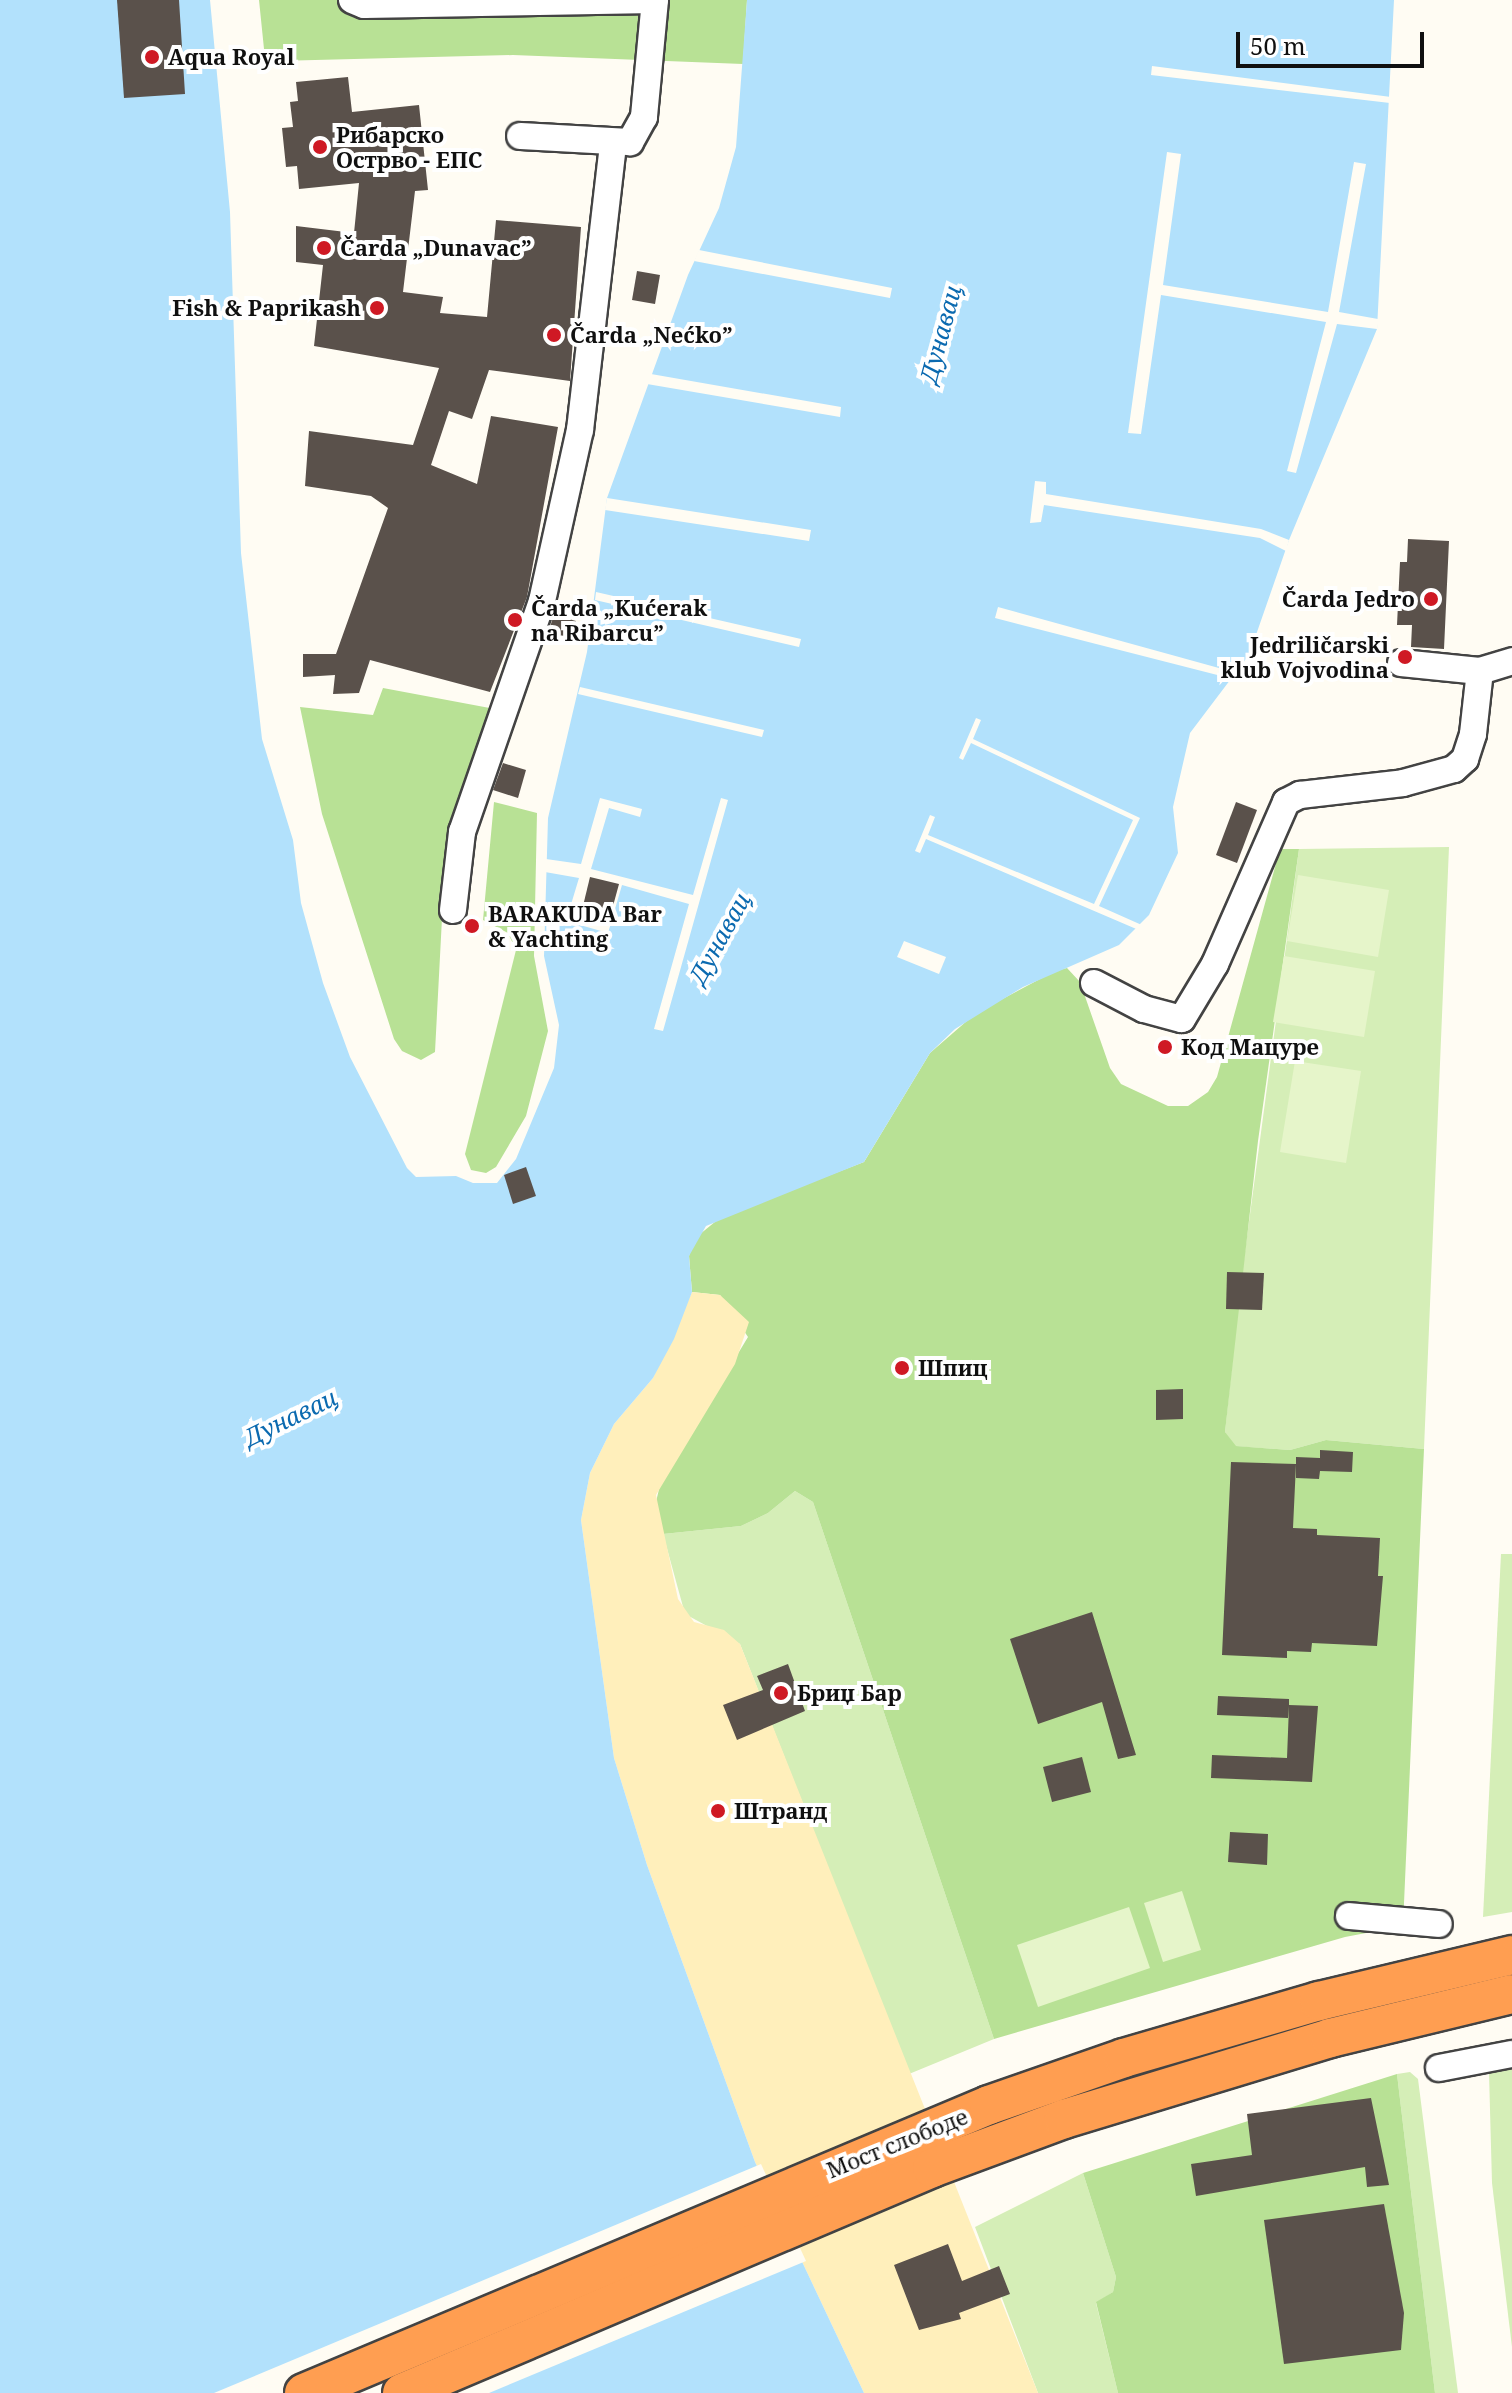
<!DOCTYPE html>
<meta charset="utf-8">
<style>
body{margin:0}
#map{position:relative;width:1512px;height:2393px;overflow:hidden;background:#fffcf3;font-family:"Noto Serif",serif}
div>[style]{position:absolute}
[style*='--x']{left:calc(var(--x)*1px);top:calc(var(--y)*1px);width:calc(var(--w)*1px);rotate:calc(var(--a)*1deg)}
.green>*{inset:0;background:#d5eeb7}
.forest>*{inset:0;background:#b8e195}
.sand>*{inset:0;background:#ffefbb}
.pitch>*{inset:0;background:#e6f5ca}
.water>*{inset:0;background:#b2e1fc}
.pier>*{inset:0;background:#fffcf3}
.building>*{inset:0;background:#5a514b}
.roads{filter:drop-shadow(2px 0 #434343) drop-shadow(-2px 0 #434343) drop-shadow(0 2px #434343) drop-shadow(0 -2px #434343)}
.minor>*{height:26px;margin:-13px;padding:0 13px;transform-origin:13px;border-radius:13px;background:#fff}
.highway>*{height:38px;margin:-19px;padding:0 19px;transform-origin:19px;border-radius:19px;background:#ff9e51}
.dots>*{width:22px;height:22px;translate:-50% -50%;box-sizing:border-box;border:4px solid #fff;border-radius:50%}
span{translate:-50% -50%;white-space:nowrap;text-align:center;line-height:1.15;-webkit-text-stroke:8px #fff;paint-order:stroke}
.poi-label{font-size:22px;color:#101010;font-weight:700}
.left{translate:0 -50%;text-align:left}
.right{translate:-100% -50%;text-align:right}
.street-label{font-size:22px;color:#101010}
.water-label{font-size:24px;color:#0b6ab0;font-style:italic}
.scale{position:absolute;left:1236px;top:32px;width:188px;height:36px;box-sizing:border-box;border:4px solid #101010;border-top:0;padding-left:10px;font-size:24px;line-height:28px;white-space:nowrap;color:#101010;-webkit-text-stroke:6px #fff;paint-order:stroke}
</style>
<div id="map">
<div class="green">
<i style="clip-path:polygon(1449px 847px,1424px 1449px,1326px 1440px,1290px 1450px,1232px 1446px,1225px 1432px,1240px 1289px,1299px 849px)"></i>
<i style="clip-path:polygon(795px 1491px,813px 1502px,994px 2039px,909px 2074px,740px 1644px,685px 1614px,663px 1534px,741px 1526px,768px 1513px)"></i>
<i style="clip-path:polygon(1501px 1554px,1512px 1554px,1512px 1912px,1483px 1917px)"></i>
<i style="clip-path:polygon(1512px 2069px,1512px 2347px,1492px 2183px,1489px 2073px)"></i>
<i style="clip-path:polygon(1410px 2072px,1418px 2079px,1458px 2393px,1435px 2393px,1397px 2074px)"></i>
<i style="clip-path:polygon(1083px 2173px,1116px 2277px,1113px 2292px,1096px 2303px,1118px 2393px,1038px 2393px,975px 2227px)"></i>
</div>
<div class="forest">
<i style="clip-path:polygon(259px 0,747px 0,743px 64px,513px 55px,276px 61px,264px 49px)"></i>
<i style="clip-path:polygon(383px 688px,495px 709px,453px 820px,445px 861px,435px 1052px,421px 1060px,402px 1051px,394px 1039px,322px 814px,300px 707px,373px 715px)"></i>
<i style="clip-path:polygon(494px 802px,537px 813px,534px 956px,548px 1031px,526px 1116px,496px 1167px,486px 1173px,471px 1170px,465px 1154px,516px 950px,508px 933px,483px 920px)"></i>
<i style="clip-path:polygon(1280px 849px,1299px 849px,1258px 1141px,1225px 1432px,1236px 1446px,1290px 1450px,1326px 1440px,1424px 1449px,1403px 1926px,1345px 1937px,994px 2039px,813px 1502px,795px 1491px,768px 1513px,741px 1526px,663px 1534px,655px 1506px,661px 1481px,748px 1337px,720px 1295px,692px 1292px,689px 1256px,694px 1239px,721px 1217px,864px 1162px,930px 1053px,976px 1013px,1055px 971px,1067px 968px,1080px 982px,1110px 1068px,1121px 1084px,1168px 1106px,1188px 1106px,1208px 1092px,1217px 1077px)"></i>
<i style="clip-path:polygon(1397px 2074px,1435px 2393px,1118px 2393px,1096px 2302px,1113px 2292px,1116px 2277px,1083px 2173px)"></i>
</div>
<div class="sand">
<i style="clip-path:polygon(692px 1292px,720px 1295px,749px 1322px,735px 1364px,656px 1495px,678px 1599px,694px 1622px,724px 1630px,740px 1644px,1038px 2393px,864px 2393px,755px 2162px,647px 1865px,614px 1758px,581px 1520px,590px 1473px,614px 1424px,653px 1378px)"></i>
</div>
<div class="pitch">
<i style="clip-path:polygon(1298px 875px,1389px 890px,1378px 957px,1287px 941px)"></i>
<i style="clip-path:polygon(1284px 956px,1375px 971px,1364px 1037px,1273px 1022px)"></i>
<i style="clip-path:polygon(1295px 1061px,1361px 1071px,1346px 1163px,1280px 1152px)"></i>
<i style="clip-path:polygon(1182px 1891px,1201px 1950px,1163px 1962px,1144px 1903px)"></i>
<i style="clip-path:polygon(1129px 1907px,1150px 1968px,1038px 2007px,1017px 1945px)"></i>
</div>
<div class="water">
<i style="clip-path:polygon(0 0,210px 0,230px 212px,241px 553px,262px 739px,293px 840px,301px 903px,323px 983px,350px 1057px,407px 1168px,416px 1177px,456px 1176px,473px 1183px,497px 1183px,516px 1159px,554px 1068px,559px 1025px,544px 956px,548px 818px,587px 652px,607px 498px,688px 275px,719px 208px,736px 147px,747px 0,1394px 0,1377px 329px,1289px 540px,1249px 655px,1190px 733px,1173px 807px,1178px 853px,1149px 915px,1119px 945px,1023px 987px,955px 1029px,930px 1053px,864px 1162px,706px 1226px,689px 1256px,692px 1292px,674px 1339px,653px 1378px,614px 1424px,590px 1473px,581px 1520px,614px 1758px,647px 1865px,755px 2162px,864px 2393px,0 2393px)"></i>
</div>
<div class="pier">
<i style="clip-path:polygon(1152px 66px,1391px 97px,1390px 103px,1151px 75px)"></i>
<i style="clip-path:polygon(1167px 152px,1181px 154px,1163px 285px,1328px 312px,1354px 162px,1366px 164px,1339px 312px,1378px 319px,1378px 324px,1377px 329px,1337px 324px,1296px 473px,1287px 471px,1326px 322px,1161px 295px,1141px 434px,1128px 433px)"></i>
<i style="clip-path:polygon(699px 250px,892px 288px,890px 298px,694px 261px)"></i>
<i style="clip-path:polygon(651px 374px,841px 407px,840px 417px,647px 384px)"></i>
<i style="clip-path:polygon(1035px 481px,1046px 482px,1046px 494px,1261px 529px,1289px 540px,1286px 551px,1260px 538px,1044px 505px,1041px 522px,1030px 523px)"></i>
<i style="clip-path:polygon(607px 498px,811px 530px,809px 541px,605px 510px)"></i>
<i style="clip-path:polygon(596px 592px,801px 639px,799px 647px,595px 600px)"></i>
<i style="clip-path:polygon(998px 607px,1237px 673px,1233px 679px,995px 618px)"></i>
<i style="clip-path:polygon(580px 687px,764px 730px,762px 737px,578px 694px)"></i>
<i style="clip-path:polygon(976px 718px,981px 720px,973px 739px,1140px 818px,1099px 906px,1144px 926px,1141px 931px,926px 839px,920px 853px,915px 851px,930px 815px,935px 817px,928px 835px,1094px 904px,1133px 820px,971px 743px,963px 760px,959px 758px)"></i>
<i style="clip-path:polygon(600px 798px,642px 809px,640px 817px,609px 808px,591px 869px,693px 895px,721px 798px,728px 800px,663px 1031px,654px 1029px,689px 904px,622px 885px,608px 933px,566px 921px,579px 878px,545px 872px,546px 859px,581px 864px)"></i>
<i style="clip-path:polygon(904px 941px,946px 957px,939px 974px,897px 957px)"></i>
<i style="clip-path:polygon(761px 2164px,806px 2261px,489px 2393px,214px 2393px)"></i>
</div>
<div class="building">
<i style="clip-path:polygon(117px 0,179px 0,185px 94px,124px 98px)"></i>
<i style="clip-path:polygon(348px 77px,352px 112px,419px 105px,428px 190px,415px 191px,403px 292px,443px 297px,440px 313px,487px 317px,496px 220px,581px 227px,570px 381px,489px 370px,472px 419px,449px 411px,431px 465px,477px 484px,491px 416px,558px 427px,527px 597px,490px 692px,370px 660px,359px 693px,333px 694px,335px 675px,303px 677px,303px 654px,336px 654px,388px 508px,371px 496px,305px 486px,309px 431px,413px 445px,439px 368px,314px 346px,323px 265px,296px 262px,296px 226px,354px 233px,359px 183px,299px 189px,297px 166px,286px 167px,282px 128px,293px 127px,290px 102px,298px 101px,296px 82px)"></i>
<i style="clip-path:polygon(637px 271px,660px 275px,655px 304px,632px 300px)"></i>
<i style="clip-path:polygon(1408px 539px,1449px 541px,1444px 649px,1411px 647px,1412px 625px,1397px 625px,1400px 562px,1407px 562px)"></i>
<i style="clip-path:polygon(554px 615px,576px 621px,568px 645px,545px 641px)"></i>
<i style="clip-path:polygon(503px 763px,526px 770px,518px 798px,493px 790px)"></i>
<i style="clip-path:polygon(1236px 802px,1257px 810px,1237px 863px,1216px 855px)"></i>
<i style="clip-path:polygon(590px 877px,619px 884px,610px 917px,582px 910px)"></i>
<i style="clip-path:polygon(526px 1167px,536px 1196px,513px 1204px,504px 1175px)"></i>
<i style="clip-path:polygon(1227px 1272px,1264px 1273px,1262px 1310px,1226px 1309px)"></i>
<i style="clip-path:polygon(1183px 1389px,1183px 1419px,1156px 1420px,1156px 1390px)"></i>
<i style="clip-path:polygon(1320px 1450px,1353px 1452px,1352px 1472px,1320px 1471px,1319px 1479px,1296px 1478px,1296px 1457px,1320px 1458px)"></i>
<i style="clip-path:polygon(1231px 1462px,1296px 1464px,1293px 1528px,1317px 1529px,1317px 1535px,1380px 1538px,1378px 1576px,1383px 1576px,1377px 1646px,1312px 1643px,1311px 1652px,1287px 1651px,1287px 1658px,1222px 1655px)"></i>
<i style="clip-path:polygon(1092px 1612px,1136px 1755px,1118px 1759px,1102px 1702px,1038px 1724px,1010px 1639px)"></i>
<i style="clip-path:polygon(788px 1664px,805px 1711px,737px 1740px,723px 1705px,763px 1690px,757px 1676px)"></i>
<i style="clip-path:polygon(1218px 1696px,1289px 1699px,1289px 1705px,1318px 1706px,1312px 1782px,1211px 1778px,1212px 1755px,1287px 1758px,1289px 1706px,1288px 1718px,1217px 1715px)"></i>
<i style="clip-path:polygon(1082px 1757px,1091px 1792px,1052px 1802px,1043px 1767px)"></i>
<i style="clip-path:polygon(1230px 1832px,1268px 1834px,1267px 1865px,1228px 1862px)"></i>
<i style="clip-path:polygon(1371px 2098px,1389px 2185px,1367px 2187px,1365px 2167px,1196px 2196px,1191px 2164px,1252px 2155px,1247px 2114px)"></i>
<i style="clip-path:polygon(1384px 2204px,1404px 2313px,1401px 2350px,1284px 2364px,1264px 2220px)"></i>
<i style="clip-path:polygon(948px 2244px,962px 2281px,999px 2266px,1010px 2294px,959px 2313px,961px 2319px,919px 2330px,894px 2265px)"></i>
</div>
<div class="roads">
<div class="minor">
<i style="--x:352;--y:0;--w:13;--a:23"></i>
<i style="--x:364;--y:5;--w:291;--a:-1"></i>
<i style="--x:655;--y:0;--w:118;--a:95.4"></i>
<i style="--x:644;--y:117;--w:29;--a:119"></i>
<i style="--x:630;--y:142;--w:110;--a:-176.9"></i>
<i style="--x:1401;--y:663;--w:79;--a:5.8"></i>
<i style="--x:1480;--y:671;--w:34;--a:-17"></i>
<i style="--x:453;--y:910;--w:79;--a:-83.4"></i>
<i style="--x:462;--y:832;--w:244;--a:-70.9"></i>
<i style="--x:542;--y:601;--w:175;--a:-77.5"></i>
<i style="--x:580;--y:430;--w:289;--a:-83.4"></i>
<i style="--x:1094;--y:983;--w:56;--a:27.5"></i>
<i style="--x:1144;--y:1009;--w:39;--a:15"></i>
<i style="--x:1182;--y:1019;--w:64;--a:-59"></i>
<i style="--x:1215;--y:964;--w:177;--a:-66.3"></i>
<i style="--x:1286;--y:802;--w:16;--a:-27"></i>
<i style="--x:1300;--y:795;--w:104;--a:-6.6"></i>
<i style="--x:1403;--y:783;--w:53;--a:-15.4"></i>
<i style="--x:1454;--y:769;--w:15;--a:-42"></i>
<i style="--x:1465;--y:759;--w:26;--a:-72"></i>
<i style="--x:1473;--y:734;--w:63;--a:-83.7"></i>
<i style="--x:1349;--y:1916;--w:90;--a:5.1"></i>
<i style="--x:1439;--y:2068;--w:74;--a:-10.9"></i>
</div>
<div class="highway">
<i style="--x:304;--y:2393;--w:743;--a:-22.8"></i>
<i style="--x:989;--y:2105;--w:143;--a:-19.2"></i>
<i style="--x:1124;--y:2058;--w:203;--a:-16.3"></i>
<i style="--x:1319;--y:2001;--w:198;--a:-13.4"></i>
<i style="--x:402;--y:2393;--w:576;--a:-23"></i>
<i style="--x:932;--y:2168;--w:141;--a:-20.4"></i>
<i style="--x:1064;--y:2119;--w:278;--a:-16.9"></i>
<i style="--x:1330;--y:2038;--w:187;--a:-13.6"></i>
</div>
</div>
<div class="dots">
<i style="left:152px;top:57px;background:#cf1924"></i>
<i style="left:320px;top:147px;background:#cf1924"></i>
<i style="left:324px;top:248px;background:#cf1924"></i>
<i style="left:377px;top:308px;background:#cf1924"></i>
<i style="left:554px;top:335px;background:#cf1924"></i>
<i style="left:1431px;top:599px;background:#cf1924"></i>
<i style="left:515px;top:620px;background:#cf1924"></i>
<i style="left:1405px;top:657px;background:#cf1924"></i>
<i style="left:472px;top:926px;background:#cf1924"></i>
<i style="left:1165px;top:1047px;background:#cf1924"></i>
<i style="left:902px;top:1368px;background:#cf1924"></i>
<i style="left:781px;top:1693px;background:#cf1924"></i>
<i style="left:718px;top:1811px;background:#cf1924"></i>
</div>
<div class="poi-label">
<span class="left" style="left:168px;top:57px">Aqua Royal</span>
<span class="left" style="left:336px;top:147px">Рибарско<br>Острво - ЕПС</span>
<span class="left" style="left:340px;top:248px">Čarda „Dunavac”</span>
<span class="right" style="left:361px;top:308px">Fish &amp; Paprikash</span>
<span class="left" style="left:570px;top:335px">Čarda „Nećko”</span>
<span class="right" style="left:1415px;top:599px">Čarda Jedro</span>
<span class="left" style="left:531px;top:620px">Čarda „Kućerak<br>na Ribarcu”</span>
<span class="right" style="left:1389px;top:657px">Jedriličarski<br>klub Vojvodina</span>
<span class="left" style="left:488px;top:926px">BARAKUDA Bar<br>&amp; Yachting</span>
<span class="left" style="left:1181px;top:1047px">Код Мацуре</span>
<span class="left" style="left:918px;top:1368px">Шпиц</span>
<span class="left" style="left:797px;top:1693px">Бриџ Бар</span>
<span class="left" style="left:734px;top:1811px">Штранд</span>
</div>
<div class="street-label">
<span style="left:897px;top:2143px;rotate:-22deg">Мост слободе</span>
</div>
<div class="water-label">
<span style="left:940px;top:334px;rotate:-75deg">Дунавац</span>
<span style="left:719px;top:938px;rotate:-61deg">Дунавац</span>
<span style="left:290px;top:1417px;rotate:-26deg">Дунавац</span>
</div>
<div class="scale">50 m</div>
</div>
